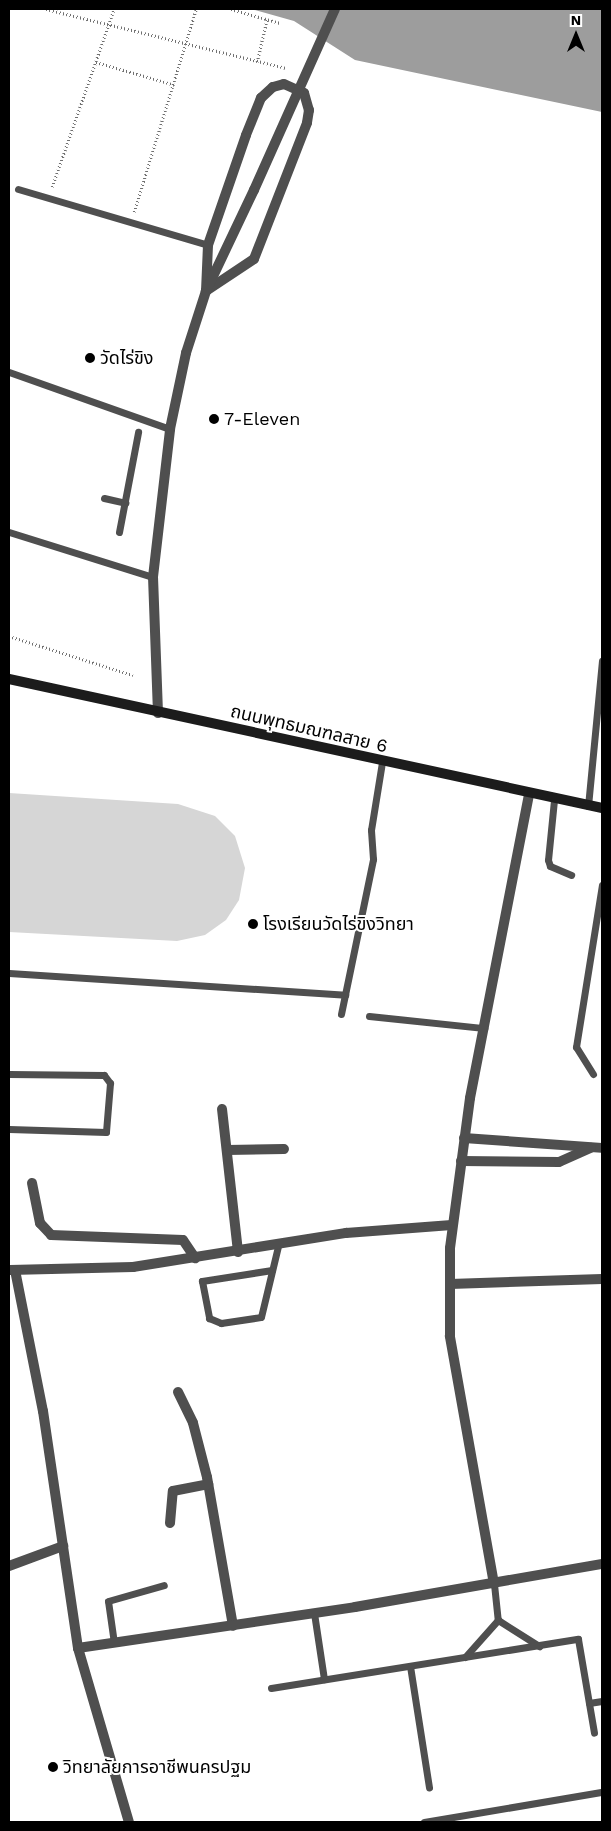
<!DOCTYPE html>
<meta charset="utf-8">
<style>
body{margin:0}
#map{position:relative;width:611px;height:1831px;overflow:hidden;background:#fff;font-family:"Work Sans","Noto Sans Thai",sans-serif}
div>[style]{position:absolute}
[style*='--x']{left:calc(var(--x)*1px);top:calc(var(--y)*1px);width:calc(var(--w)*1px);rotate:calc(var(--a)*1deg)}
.green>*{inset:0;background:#d6d6d6}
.water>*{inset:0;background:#9d9d9d}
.path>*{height:2.5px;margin-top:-1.25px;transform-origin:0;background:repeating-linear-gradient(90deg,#717171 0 1px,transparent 0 3.5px)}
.lane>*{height:7px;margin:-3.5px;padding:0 3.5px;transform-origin:3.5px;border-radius:3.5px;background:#4f4f4f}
.street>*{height:10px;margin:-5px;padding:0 5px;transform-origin:5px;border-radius:5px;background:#4f4f4f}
.secondary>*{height:10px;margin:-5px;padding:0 5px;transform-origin:5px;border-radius:5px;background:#1c1c1c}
.street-bridge>*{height:10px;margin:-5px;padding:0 5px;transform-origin:5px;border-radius:5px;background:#4f4f4f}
.dots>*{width:14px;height:14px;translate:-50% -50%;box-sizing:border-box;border:2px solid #fff;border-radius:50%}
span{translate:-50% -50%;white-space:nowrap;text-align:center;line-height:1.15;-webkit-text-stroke:4px #fff;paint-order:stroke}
.poi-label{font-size:18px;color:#000}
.left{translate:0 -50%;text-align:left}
.street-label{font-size:18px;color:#000}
.frame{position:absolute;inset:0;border:10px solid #000;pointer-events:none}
.north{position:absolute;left:551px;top:10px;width:50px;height:50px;-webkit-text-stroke:4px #fff;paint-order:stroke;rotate:0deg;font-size:14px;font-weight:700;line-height:20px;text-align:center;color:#000}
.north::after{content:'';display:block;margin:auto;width:18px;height:22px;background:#000;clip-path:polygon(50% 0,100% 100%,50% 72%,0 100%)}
</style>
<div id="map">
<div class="green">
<i style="clip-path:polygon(9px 793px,178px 804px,215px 816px,235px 836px,245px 868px,239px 900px,226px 920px,205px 935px,177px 941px,9px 932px)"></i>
</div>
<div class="water">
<i style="clip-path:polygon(251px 9px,602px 9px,602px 112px,355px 60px,294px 21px)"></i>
</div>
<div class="path">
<i style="--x:46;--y:9;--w:248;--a:13.8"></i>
<i style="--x:231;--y:9;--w:51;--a:15.9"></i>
<i style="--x:96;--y:62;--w:82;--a:16.2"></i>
<i style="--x:257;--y:62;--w:44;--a:-76.9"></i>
<i style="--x:52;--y:187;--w:188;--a:-70.8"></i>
<i style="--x:134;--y:212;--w:212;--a:-73"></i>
<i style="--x:9;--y:636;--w:130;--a:17.5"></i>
</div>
<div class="lane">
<i style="--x:18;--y:189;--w:198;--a:16.4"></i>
<i style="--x:9;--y:372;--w:171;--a:19.5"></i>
<i style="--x:104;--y:498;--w:22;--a:13"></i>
<i style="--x:9;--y:532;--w:151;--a:17.4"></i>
<i style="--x:119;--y:532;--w:102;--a:-79.2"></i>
<i style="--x:554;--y:800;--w:60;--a:95.7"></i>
<i style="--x:548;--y:860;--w:6;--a:72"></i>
<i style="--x:550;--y:866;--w:23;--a:23"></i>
<i style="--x:588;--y:806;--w:146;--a:-84.5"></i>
<i style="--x:9;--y:973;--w:337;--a:3.7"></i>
<i style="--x:341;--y:1014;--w:158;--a:-78.3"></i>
<i style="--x:373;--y:859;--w:29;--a:-94"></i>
<i style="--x:371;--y:830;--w:69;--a:-80.8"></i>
<i style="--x:369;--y:1016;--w:116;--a:6"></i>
<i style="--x:9;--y:1074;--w:95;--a:0.6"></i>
<i style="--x:104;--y:1075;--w:10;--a:53"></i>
<i style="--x:110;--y:1083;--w:49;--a:94.7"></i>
<i style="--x:106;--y:1132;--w:97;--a:-178.2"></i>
<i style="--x:593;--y:1074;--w:32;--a:-122"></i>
<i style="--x:576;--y:1047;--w:164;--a:-80.9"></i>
<i style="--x:272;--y:1270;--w:71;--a:171.1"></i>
<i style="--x:202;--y:1281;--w:38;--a:79"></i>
<i style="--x:209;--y:1318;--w:13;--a:23"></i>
<i style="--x:221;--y:1323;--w:40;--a:-8.5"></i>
<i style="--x:261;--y:1317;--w:73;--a:-76.5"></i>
<i style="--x:494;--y:1584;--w:36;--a:84"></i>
<i style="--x:314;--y:1613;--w:67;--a:81.4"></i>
<i style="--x:114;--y:1643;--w:42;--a:-98.1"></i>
<i style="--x:108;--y:1601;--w:58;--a:-15.9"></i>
<i style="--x:465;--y:1657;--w:50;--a:-48.3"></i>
<i style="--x:498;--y:1620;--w:49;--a:32.4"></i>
<i style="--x:410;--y:1666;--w:123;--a:81.1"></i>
<i style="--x:271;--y:1688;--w:311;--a:-9.1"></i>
<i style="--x:578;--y:1639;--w:95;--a:80.3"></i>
<i style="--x:589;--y:1703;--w:13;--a:-9"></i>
<i style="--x:424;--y:1822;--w:181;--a:-9.6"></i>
</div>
<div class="street">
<i style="--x:284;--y:84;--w:22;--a:24"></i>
<i style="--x:304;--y:93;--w:18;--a:74"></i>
<i style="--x:309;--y:110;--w:13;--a:99"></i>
<i style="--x:307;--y:123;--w:146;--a:111.3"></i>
<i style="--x:254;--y:259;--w:58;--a:146.3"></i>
<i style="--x:206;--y:291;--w:46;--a:-87.5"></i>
<i style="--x:208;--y:245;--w:116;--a:-70.9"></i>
<i style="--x:246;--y:135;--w:40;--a:-68"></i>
<i style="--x:261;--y:98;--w:16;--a:-43"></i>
<i style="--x:273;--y:87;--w:11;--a:-15"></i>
<i style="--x:158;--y:713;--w:136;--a:-92.1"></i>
<i style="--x:153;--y:577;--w:149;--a:-83.4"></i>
<i style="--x:170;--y:429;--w:78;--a:-78.1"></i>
<i style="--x:186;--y:353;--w:65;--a:-72.1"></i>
<i style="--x:206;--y:291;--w:112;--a:-64.6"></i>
<i style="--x:222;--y:1109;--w:144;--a:83.6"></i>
<i style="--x:464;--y:1138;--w:138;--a:4.1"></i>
<i style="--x:227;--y:1150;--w:57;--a:-1"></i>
<i style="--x:461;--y:1161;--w:98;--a:0.6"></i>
<i style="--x:559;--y:1162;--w:35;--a:-24"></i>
<i style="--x:32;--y:1183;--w:41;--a:78.7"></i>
<i style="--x:40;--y:1223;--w:16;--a:47"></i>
<i style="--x:51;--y:1235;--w:132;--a:2.2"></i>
<i style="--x:183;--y:1240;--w:22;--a:56"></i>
<i style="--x:10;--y:1270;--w:123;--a:-1.4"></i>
<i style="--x:133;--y:1267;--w:216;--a:-9.1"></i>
<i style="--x:346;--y:1233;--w:106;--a:-4.3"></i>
<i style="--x:15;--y:1270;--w:144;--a:78.8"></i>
<i style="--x:43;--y:1411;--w:240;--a:81.6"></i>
<i style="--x:78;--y:1648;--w:181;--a:73.7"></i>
<i style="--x:450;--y:1284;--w:152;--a:-1.9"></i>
<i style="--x:178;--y:1392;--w:34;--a:64"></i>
<i style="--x:193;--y:1423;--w:56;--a:75.5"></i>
<i style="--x:207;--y:1477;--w:151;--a:80.1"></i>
<i style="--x:170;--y:1523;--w:32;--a:-85"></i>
<i style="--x:173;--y:1491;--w:36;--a:-11"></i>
<i style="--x:9;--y:1566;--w:58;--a:-20.3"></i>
<i style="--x:494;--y:1584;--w:252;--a:-100.1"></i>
<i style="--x:450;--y:1336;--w:88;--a:-90"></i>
<i style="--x:450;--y:1248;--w:151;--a:-82.4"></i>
<i style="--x:470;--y:1098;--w:310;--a:-79"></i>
<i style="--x:78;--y:1648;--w:280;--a:-8.4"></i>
<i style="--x:355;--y:1607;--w:251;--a:-9.9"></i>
</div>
<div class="secondary">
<i style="--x:9;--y:679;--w:607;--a:12.27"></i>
</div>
<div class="street-bridge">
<i style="--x:254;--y:190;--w:198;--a:-65.9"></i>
</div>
<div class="dots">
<i style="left:90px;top:358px;background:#000"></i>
<i style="left:214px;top:419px;background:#000"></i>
<i style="left:253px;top:924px;background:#000"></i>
<i style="left:53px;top:1767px;background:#000"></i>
</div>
<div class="poi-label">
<span class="left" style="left:100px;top:358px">วัดไร่ขิง</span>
<span class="left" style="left:224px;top:419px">7-Eleven</span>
<span class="left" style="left:263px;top:924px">โรงเรียนวัดไร่ขิงวิทยา</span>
<span class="left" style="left:63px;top:1767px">วิทยาลัยการอาชีพนครปฐม</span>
</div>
<div class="street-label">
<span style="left:309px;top:729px;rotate:13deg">ถนนพุทธมณฑลสาย 6</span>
</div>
<div class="frame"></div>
<div class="north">N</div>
</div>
